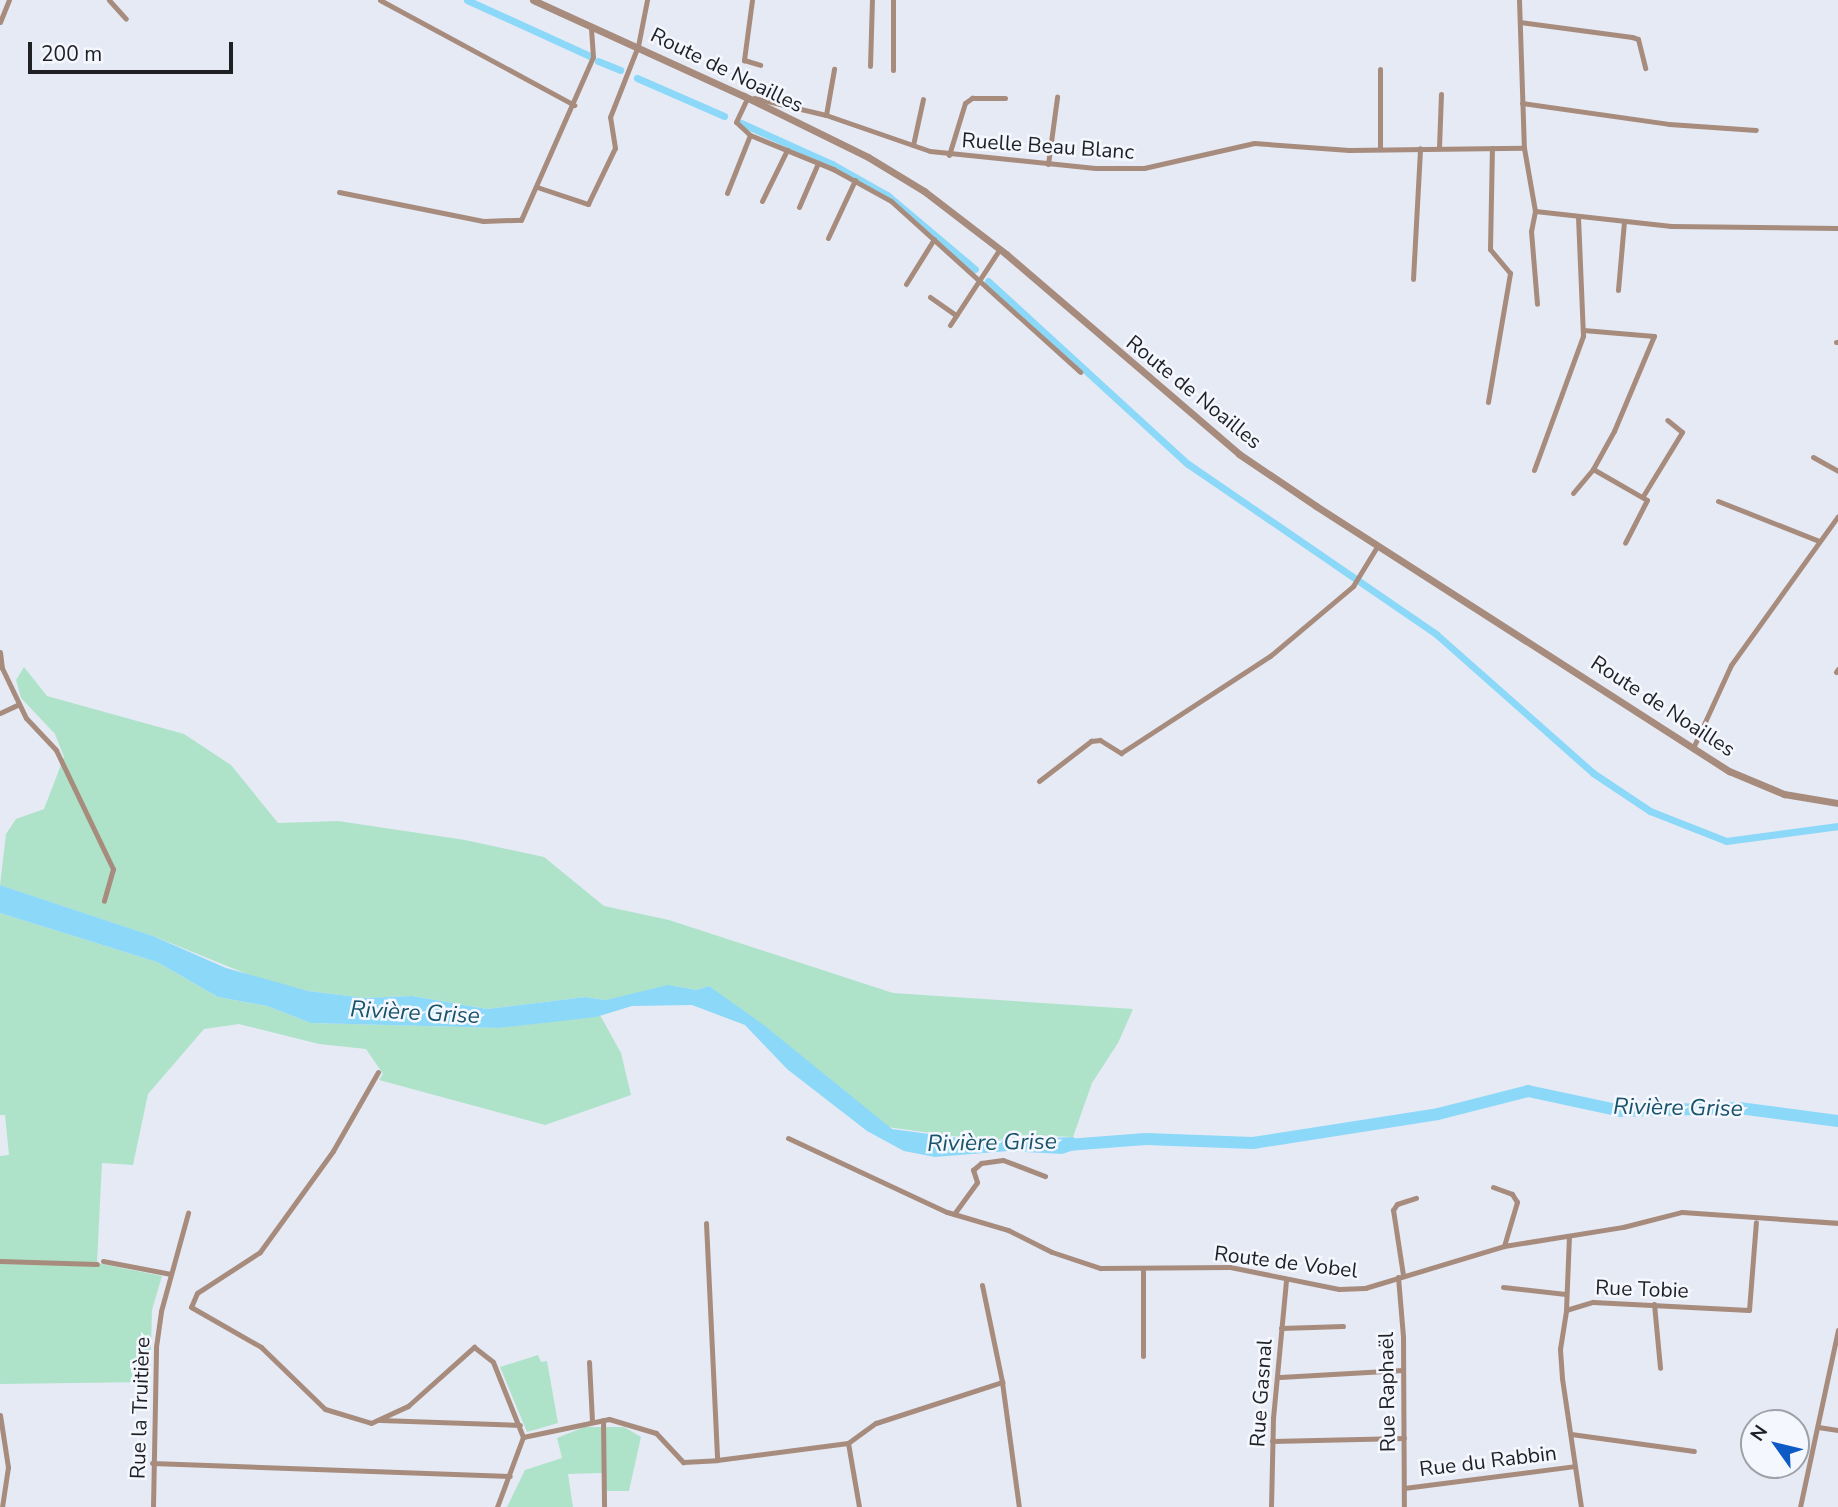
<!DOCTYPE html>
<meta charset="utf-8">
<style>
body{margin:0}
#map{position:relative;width:1838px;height:1507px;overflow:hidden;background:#e6eaf5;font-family:"Nunito Sans",sans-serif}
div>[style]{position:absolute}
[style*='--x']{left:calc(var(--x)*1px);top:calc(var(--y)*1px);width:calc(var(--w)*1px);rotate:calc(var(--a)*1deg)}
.green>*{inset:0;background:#aee3ca}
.water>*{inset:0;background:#8cd8f8}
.canal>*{height:7px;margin:-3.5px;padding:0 3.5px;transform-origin:3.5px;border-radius:3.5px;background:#8cd8f8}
.river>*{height:12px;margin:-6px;padding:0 6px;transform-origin:6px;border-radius:6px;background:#8cd8f8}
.minor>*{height:5px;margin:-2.5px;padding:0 2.5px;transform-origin:2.5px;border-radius:2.5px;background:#a78c7e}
.tertiary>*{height:7px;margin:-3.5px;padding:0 3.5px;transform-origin:3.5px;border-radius:3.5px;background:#a78c7e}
span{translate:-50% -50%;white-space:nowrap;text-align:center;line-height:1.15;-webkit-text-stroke:5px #f5f7fe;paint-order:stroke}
.street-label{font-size:21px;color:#1e2024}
.water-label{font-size:23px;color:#17536a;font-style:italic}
.north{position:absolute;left:1740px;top:1409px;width:70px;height:70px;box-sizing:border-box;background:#f5f7fe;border:2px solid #9fa1a7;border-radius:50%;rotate:304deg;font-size:19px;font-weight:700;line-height:28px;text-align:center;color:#1e2024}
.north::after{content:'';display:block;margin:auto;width:24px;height:32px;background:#0e5bc5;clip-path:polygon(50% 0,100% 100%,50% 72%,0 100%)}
.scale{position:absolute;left:28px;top:42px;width:205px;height:32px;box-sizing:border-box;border:4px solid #1e2024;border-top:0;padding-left:9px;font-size:21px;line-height:24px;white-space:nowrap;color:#1e2024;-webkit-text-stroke:5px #f5f7fe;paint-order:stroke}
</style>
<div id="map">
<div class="green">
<i style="clip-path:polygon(24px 667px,47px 696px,184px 734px,231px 765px,278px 823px,338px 821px,465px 840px,544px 857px,604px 906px,669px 920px,893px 993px,1133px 1009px,1118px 1043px,1092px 1083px,1073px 1137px,1031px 1135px,990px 1141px,887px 1127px,709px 986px,697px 990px,674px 986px,606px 1000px,585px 997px,487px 1009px,412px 996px,365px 998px,308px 991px,264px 981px,153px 936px,0 885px,6px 834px,16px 819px,44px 809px,64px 757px,55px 734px,21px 698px,16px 680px)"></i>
<i style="clip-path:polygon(0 913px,157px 962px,218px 997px,267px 1006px,311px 1023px,498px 1028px,600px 1015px,621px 1053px,631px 1095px,545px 1125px,379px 1080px,383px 1074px,366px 1049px,319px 1044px,239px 1024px,204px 1029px,148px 1094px,133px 1165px,102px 1163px,97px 1263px,162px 1276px,152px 1310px,150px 1382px,0 1384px,0 1156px,9px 1155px,5px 1115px,0 1115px)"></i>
<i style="clip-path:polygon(538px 1355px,541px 1362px,547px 1361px,558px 1423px,527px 1432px,500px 1367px)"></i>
<i style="clip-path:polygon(584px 1427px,624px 1427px,641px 1437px,629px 1491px,607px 1491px,603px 1473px,568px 1474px,573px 1507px,507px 1507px,525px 1470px,562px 1458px,557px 1438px)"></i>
</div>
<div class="water">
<i style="clip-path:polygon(0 885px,153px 936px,226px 968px,308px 991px,365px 998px,412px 996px,487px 1009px,585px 997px,606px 1000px,668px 985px,697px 990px,709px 986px,765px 1026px,892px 1129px,981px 1141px,1073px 1137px,1086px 1146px,1062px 1154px,1008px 1151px,935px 1157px,904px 1151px,867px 1131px,787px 1069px,745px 1025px,692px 1005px,632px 1006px,596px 1017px,498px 1028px,311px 1023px,267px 1006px,218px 997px,157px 962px,0 913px)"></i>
</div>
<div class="canal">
<i style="--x:467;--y:0;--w:135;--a:24.5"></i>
<i style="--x:598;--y:61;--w:24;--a:22"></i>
<i style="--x:637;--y:78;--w:95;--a:23.6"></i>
<i style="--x:741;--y:123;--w:100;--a:24.3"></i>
<i style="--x:832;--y:164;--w:63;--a:29.4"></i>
<i style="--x:887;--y:195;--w:115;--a:40.1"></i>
<i style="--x:988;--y:281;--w:271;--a:42.5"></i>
<i style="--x:1188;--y:464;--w:301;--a:34.4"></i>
<i style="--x:1436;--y:634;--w:210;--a:41.5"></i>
<i style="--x:1593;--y:773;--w:69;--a:33.7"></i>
<i style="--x:1650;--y:811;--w:82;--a:21.5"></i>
<i style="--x:1726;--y:841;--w:113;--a:-7.6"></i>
</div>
<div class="river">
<i style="--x:1067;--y:1145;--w:79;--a:-4.3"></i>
<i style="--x:1146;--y:1139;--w:107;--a:2.1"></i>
<i style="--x:1253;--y:1143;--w:187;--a:-8.9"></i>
<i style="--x:1438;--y:1114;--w:93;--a:-14.3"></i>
<i style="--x:1528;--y:1091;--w:95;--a:12.1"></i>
<i style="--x:1621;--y:1111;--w:118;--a:-1.5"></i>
<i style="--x:1739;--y:1108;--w:100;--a:7.5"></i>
</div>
<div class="minor">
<i style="--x:109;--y:0;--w:25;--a:48"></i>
<i style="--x:380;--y:0;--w:221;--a:28.4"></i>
<i style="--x:752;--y:0;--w:61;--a:97.6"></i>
<i style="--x:744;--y:60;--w:17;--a:17"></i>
<i style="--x:1519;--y:0;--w:148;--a:88.1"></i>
<i style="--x:1524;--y:148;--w:64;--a:80.1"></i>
<i style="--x:1535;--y:211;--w:20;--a:101"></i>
<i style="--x:1531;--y:231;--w:73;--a:85.3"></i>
<i style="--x:0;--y:22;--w:24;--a:-68"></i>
<i style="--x:1520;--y:22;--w:113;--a:7.6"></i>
<i style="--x:1632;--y:37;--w:6;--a:18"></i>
<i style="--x:1638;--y:39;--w:30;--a:76"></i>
<i style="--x:870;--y:66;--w:66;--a:-88.3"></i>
<i style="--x:893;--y:70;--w:70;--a:-90"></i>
<i style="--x:754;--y:98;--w:74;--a:13.3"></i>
<i style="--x:826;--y:115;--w:110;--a:19.1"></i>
<i style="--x:930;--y:151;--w:166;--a:5.9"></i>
<i style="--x:1095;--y:168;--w:49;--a:0"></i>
<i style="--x:1144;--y:168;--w:113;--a:-12.8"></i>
<i style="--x:1254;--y:143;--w:95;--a:4.2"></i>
<i style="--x:1349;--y:150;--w:175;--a:-0.7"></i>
<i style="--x:1522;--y:103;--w:148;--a:8.1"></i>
<i style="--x:1669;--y:124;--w:87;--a:3.9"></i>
<i style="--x:826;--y:115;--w:47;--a:-80.1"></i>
<i style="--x:750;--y:135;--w:90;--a:22.3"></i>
<i style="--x:833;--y:169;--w:66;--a:28.9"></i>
<i style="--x:891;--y:201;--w:255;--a:42.1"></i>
<i style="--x:913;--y:145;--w:47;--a:-77.7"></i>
<i style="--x:1439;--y:148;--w:54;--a:-87.9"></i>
<i style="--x:1380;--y:149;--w:80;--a:-90"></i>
<i style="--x:949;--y:155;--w:54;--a:-72.9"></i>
<i style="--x:965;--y:103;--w:9;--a:-36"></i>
<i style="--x:972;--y:98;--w:33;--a:0"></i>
<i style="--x:1048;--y:164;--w:68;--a:-82.3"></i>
<i style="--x:537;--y:187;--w:54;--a:18.4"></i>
<i style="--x:588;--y:204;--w:62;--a:-64.3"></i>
<i style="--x:615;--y:148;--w:31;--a:-99"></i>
<i style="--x:610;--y:117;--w:76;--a:-68.5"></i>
<i style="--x:638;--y:46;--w:47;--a:-78.9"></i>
<i style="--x:339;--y:192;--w:147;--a:11.4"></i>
<i style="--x:483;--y:221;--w:38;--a:-2"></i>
<i style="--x:521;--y:220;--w:178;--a:-66.2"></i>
<i style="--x:593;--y:57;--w:28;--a:-94"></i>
<i style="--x:727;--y:193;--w:62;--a:-68.4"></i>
<i style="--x:750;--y:135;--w:19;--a:-137"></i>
<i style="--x:736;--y:122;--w:26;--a:-65"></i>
<i style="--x:762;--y:201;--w:57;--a:-63.9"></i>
<i style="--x:799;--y:207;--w:48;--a:-66.6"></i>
<i style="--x:1535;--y:211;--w:137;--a:6.3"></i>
<i style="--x:1671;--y:226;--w:167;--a:0.7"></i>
<i style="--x:828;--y:238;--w:64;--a:-65"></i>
<i style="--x:1413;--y:279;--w:131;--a:-86.9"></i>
<i style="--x:906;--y:284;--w:53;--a:-58.1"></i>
<i style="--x:1618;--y:290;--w:68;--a:-85"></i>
<i style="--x:930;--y:297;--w:32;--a:35"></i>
<i style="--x:950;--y:325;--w:90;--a:-56.8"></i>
<i style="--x:1836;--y:342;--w:2;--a:0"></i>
<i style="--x:1488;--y:402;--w:131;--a:-80.3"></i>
<i style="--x:1510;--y:273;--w:31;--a:-130"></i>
<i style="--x:1490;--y:249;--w:101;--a:-88.9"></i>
<i style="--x:1813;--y:457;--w:29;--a:29"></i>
<i style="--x:1593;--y:469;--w:62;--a:29.9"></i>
<i style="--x:1647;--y:500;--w:48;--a:117.1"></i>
<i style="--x:1534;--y:470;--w:143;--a:-69.9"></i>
<i style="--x:1583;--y:336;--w:119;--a:-92.4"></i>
<i style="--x:1573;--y:493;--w:31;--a:-50"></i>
<i style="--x:1593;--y:469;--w:43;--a:-61.1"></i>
<i style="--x:1614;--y:431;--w:103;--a:-67.2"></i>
<i style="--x:1654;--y:336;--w:71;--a:-175.2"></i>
<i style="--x:1643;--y:496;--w:75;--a:-58.6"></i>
<i style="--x:1682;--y:432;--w:19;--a:-141"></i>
<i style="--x:1718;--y:501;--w:109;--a:21.6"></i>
<i style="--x:0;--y:652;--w:16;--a:83"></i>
<i style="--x:2;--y:668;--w:55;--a:64.4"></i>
<i style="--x:26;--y:718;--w:44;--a:46.8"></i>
<i style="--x:56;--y:750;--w:132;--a:64.4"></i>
<i style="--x:113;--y:869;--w:33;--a:106"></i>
<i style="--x:1836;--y:672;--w:4;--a:-56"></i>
<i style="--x:0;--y:713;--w:21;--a:-25"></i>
<i style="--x:1693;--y:748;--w:91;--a:-65.4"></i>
<i style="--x:1731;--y:665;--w:183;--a:-54.3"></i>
<i style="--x:1039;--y:781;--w:66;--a:-37.6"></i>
<i style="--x:1091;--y:741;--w:9;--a:-6"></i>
<i style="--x:1100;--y:740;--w:25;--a:32"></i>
<i style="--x:1121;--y:753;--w:178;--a:-33.1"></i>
<i style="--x:1270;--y:656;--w:109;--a:-40.1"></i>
<i style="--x:1353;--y:586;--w:48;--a:-58.6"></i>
<i style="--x:378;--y:1072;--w:91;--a:119.7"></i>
<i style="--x:333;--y:1151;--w:125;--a:125.9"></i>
<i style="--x:260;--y:1252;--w:75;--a:146.9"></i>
<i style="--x:197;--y:1293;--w:15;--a:113"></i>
<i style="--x:191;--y:1307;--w:81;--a:29.7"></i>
<i style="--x:261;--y:1347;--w:89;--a:44.1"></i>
<i style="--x:325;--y:1409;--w:48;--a:16.9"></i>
<i style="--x:371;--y:1423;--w:41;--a:-24.7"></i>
<i style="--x:408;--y:1406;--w:89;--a:-41.8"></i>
<i style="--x:474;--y:1347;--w:24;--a:38"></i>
<i style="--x:493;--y:1362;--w:81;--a:68.2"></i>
<i style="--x:523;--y:1437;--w:75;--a:110.4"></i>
<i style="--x:788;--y:1138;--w:175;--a:25"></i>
<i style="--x:947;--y:1212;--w:64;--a:16.4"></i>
<i style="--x:1008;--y:1230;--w:49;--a:26.6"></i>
<i style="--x:1052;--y:1252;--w:51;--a:18.4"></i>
<i style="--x:1100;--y:1268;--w:130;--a:-0.4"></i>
<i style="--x:1230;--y:1267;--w:111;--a:11.4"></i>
<i style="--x:1339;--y:1289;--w:26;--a:-2"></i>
<i style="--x:1365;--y:1288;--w:145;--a:-16.8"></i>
<i style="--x:1504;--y:1246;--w:121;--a:-9.1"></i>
<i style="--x:1623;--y:1227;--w:61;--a:-14.3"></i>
<i style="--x:1682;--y:1212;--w:156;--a:4"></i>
<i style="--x:1493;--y:1187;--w:20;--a:20"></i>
<i style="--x:1512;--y:1194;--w:9;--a:58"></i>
<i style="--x:1517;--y:1202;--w:46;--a:106.5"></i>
<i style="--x:954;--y:1214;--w:39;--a:-54"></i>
<i style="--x:977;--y:1182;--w:13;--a:-108"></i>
<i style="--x:973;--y:1170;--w:11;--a:-41"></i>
<i style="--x:981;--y:1163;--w:22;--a:-8"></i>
<i style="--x:1003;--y:1160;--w:45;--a:20.9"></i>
<i style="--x:706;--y:1223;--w:237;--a:87.3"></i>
<i style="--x:0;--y:1261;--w:97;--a:1.8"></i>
<i style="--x:103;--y:1261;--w:69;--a:10.8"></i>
<i style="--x:1403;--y:1275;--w:66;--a:-98.7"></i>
<i style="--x:1393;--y:1210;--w:7;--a:-56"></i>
<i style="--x:1397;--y:1204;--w:20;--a:-18"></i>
<i style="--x:1398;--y:1277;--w:60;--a:85.2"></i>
<i style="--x:1403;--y:1337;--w:170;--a:89.7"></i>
<i style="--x:982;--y:1285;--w:99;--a:78.3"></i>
<i style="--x:1002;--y:1382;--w:126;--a:82.3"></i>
<i style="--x:1503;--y:1287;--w:63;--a:6.3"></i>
<i style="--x:1654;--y:1304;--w:64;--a:84.6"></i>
<i style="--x:1566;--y:1310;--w:74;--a:-87.7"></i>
<i style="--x:1281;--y:1328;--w:62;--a:-1.8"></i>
<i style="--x:1143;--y:1356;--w:85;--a:-90"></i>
<i style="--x:589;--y:1362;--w:59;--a:87.1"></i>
<i style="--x:1280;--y:1377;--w:123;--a:-3.3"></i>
<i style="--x:0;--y:1415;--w:53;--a:81.3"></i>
<i style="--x:8;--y:1467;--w:40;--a:98.5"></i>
<i style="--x:380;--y:1420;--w:140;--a:2"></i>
<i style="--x:603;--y:1420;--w:87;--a:89.3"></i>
<i style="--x:1818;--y:1427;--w:20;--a:9"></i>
<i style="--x:1571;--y:1434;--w:124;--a:7.9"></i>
<i style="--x:523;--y:1437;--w:88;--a:-11.8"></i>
<i style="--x:609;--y:1419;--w:49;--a:16.6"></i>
<i style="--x:656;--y:1433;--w:40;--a:47"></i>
<i style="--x:683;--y:1462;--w:34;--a:-3"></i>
<i style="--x:717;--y:1460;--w:132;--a:-7.4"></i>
<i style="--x:848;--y:1443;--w:34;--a:-36"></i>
<i style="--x:876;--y:1423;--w:133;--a:-18"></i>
<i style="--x:1272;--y:1441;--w:132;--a:-1.3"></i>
<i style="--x:848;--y:1443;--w:65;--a:80.2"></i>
<i style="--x:152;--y:1463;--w:358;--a:2.1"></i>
<i style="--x:1404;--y:1488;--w:172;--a:-7.3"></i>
<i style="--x:153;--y:1507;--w:160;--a:-88.9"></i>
<i style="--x:156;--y:1347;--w:36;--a:-82"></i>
<i style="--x:161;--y:1311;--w:102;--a:-74.6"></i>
<i style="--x:1271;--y:1507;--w:89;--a:-88.7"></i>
<i style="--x:1273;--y:1418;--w:138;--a:-84.6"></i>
<i style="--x:1581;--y:1507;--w:130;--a:-98.4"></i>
<i style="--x:1562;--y:1378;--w:29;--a:-94"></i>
<i style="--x:1560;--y:1349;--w:39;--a:-81"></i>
<i style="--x:1566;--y:1310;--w:28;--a:-17"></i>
<i style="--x:1593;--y:1302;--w:156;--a:2.9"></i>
<i style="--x:1749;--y:1310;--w:88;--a:-85.5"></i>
<i style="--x:1800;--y:1507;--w:181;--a:-77.9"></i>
</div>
<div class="tertiary">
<i style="--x:533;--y:0;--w:232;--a:24.5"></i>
<i style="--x:744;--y:96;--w:138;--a:26.2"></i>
<i style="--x:868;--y:157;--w:66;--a:31.3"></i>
<i style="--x:924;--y:191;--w:103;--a:37.5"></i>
<i style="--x:1006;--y:254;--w:307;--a:40.6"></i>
<i style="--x:1239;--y:454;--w:93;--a:34"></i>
<i style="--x:1316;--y:506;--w:491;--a:32.7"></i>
<i style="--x:1729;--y:771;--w:60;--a:22.7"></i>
<i style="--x:1784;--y:794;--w:55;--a:9.5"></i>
</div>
<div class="street-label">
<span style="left:727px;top:70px;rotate:26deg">Route de Noailles</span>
<span style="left:1048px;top:146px;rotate:4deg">Ruelle Beau Blanc</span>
<span style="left:1194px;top:392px;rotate:39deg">Route de Noailles</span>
<span style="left:1663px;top:706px;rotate:33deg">Route de Noailles</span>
<span style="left:1286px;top:1262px;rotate:7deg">Route de Vobel</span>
<span style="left:1642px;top:1289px;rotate:2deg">Rue Tobie</span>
<span style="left:1387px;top:1392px;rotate:-91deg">Rue Raphaël</span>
<span style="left:1261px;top:1393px;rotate:-86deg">Rue Gasnal</span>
<span style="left:140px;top:1408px;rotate:-88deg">Rue la Truitière</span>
<span style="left:1488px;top:1461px;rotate:-7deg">Rue du Rabbin</span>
</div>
<div class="water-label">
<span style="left:415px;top:1013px;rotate:3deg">Rivière Grise</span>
<span style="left:1678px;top:1108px;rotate:1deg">Rivière Grise</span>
<span style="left:992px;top:1143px;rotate:-1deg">Rivière Grise</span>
</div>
<div class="north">N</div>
<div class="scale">200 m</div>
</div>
